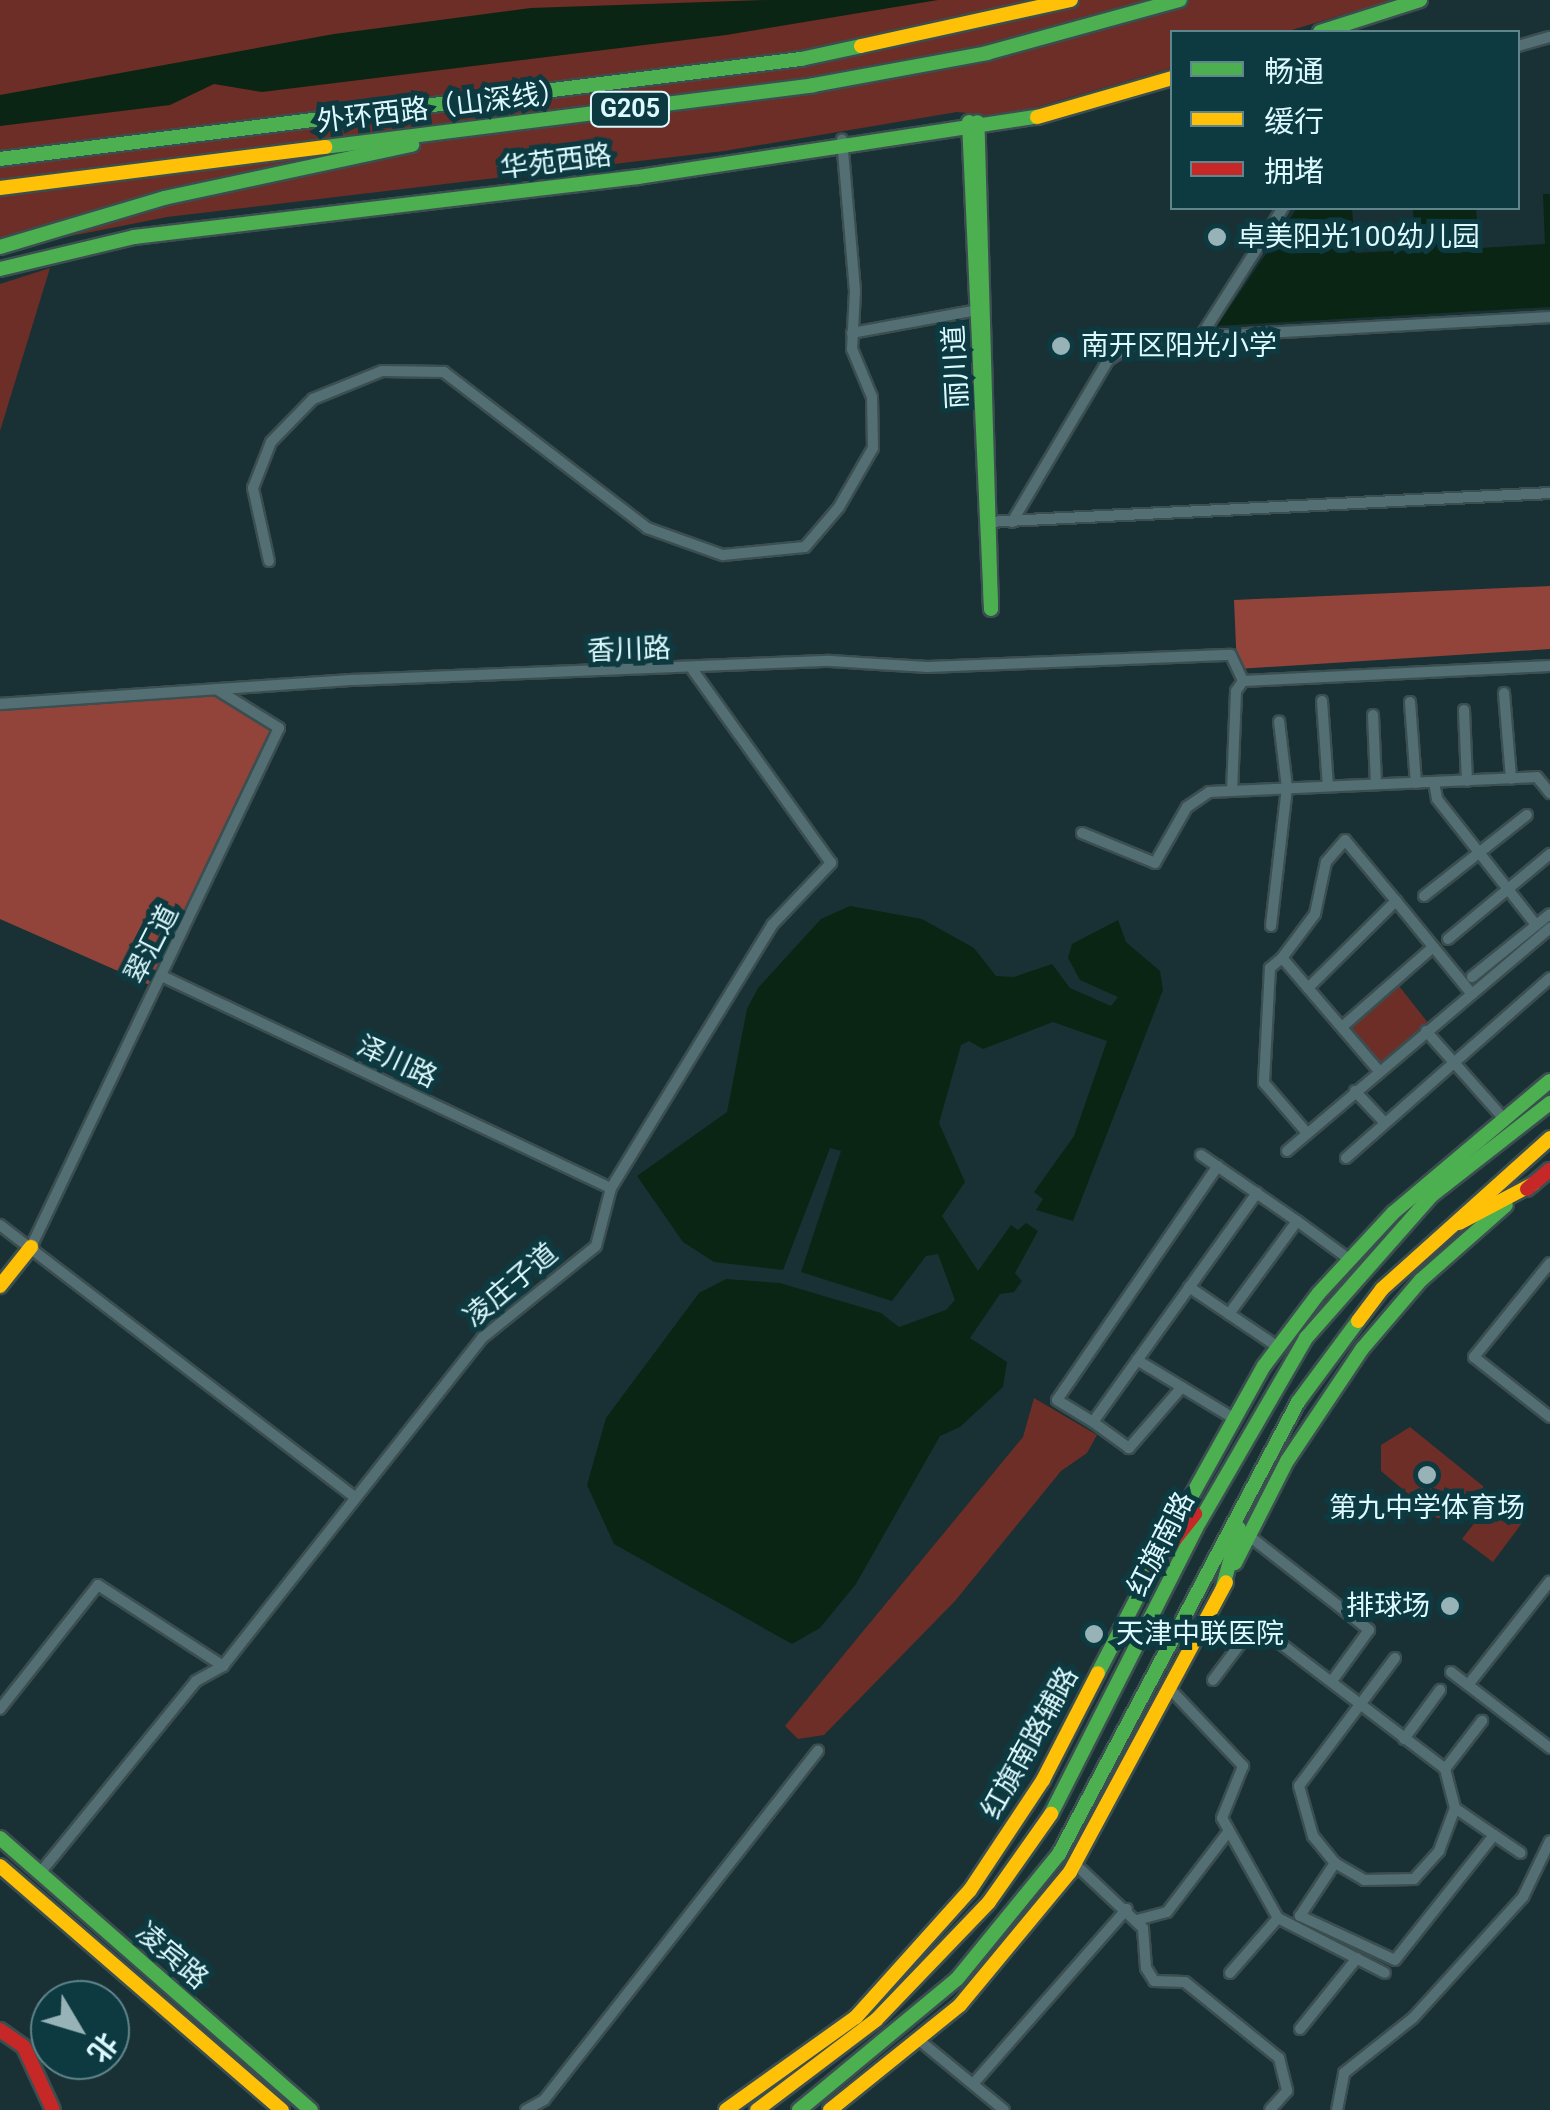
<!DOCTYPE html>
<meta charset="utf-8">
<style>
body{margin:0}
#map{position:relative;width:1550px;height:2110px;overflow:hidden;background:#193134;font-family:Roboto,"Noto Sans SC",sans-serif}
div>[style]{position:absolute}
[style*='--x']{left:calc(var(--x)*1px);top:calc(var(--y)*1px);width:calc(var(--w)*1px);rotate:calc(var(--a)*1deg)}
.green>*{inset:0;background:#6c2e26}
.forest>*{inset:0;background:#92443a}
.water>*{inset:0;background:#0a2513}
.roads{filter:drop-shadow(2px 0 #3b4e50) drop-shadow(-2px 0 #3b4e50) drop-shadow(0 2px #3b4e50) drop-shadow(0 -2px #3b4e50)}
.street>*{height:10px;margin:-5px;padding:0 5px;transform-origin:5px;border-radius:5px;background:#546f74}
.fast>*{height:14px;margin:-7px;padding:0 7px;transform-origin:7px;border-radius:7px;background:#4caf50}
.slow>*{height:14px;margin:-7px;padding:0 7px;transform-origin:7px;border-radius:7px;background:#ffc107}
.jam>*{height:14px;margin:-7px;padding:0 7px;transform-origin:7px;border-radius:7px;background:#c62828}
.dots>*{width:28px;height:28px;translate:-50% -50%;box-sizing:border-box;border:5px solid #0d3940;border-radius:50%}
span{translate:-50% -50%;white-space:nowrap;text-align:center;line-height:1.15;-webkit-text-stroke:10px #0d3940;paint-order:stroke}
.shield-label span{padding:2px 8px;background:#0d3940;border:2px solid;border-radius:8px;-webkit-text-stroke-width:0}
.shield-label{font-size:25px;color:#dbf9fe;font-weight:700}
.street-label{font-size:28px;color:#dbf9fe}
.poi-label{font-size:28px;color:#dbf9fe}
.left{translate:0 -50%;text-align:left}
.right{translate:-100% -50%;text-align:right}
.legend{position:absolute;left:1170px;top:30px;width:350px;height:180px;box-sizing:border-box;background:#0d3940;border:2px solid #5f868c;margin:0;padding:12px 18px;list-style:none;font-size:30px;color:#dbf9fe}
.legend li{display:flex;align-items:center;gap:20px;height:50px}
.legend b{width:50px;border:2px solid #5f868c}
.north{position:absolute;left:30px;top:1980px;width:100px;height:100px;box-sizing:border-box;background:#0d3940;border:2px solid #5f868c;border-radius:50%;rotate:128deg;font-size:28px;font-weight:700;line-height:40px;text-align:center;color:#dbf9fe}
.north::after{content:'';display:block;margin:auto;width:35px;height:45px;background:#97b3b7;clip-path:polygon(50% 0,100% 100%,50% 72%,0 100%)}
</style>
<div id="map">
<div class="green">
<i style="clip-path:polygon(0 0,1392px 0,1285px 32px,1172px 32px,1172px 68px,1002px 117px,957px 112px,724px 151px,167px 217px,0 250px)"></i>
<i style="clip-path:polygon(50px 268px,0 431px,0 284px)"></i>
<i style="clip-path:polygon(1399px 986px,1429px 1024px,1379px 1065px,1349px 1027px)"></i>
<i style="clip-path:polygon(1034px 1398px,1097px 1435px,1087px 1453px,1061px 1471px,955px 1601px,824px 1735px,798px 1739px,785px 1726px,1023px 1437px)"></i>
<i style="clip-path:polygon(1410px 1427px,1483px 1486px,1483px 1505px,1472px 1519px,1437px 1518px,1381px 1471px,1381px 1445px)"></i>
<i style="clip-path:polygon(1492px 1500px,1522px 1523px,1493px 1562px,1462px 1539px)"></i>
</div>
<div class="forest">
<i style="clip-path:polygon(1550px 586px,1550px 649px,1237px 669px,1234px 600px)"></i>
<i style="clip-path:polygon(217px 694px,271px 729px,152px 986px,0 919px,0 707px)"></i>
</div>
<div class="water">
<i style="clip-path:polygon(767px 0,938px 0,726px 35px,262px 92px,214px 84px,170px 105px,0 126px,0 95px,334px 34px,531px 8px)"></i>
<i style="clip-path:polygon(1543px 194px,1550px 194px,1550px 307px,1217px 326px,1297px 208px,1352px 208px,1355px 253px,1415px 250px,1413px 208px,1476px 208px,1479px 248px,1545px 244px)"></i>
<i style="clip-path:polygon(850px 906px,922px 919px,974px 948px,996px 976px,1014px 977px,1052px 964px,1070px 988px,1111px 1006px,1118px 997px,1080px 980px,1068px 958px,1072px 944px,1118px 920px,1126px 942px,1160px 971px,1163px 990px,1073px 1221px,1036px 1210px,1043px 1199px,1034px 1192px,1074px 1136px,1107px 1041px,1053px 1022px,983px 1049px,969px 1041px,961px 1045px,939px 1123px,965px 1182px,942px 1216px,978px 1271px,1011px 1225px,1018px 1230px,1026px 1223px,1038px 1231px,1015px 1273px,1022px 1281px,1014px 1292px,1000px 1294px,970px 1338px,1007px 1362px,1003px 1387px,960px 1427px,940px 1436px,856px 1584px,820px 1628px,792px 1644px,614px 1544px,587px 1485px,606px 1418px,699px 1293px,726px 1279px,780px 1283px,881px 1313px,899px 1327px,946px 1310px,955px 1300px,938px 1254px,926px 1256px,892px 1301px,801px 1272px,841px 1151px,830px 1148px,783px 1270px,714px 1262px,683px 1242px,637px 1176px,727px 1112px,747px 1009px,758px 988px,821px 919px)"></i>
</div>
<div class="roads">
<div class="street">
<i style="--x:1518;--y:46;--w:33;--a:-16"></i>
<i style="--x:852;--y:333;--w:133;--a:-10.4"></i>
<i style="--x:1201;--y:336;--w:152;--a:-57.4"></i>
<i style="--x:988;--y:522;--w:563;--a:-2.95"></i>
<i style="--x:1012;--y:522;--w:188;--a:-59.3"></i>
<i style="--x:1108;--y:360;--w:38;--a:-32"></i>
<i style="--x:1140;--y:340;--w:411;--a:-3.2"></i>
<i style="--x:269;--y:561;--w:75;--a:-102.4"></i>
<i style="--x:253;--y:488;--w:49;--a:-68.6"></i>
<i style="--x:271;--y:442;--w:60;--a:-45.7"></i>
<i style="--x:313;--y:399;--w:74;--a:-22.1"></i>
<i style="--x:382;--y:371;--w:62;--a:0.9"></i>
<i style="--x:444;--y:372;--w:256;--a:37.5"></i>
<i style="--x:647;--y:528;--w:81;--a:19.6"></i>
<i style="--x:723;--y:555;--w:82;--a:-5.6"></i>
<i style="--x:805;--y:547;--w:52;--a:-49.6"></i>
<i style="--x:839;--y:507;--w:68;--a:-60"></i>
<i style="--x:873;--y:448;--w:51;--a:-91.1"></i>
<i style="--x:872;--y:397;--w:52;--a:-112.6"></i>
<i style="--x:852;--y:349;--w:58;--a:-87"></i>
<i style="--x:855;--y:291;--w:152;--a:-94.9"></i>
<i style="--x:1504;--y:693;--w:86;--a:85.3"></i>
<i style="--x:1322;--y:701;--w:85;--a:86"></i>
<i style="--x:1410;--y:702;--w:81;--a:85.8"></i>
<i style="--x:0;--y:704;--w:354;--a:-3.9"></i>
<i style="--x:353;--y:680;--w:477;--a:-2.3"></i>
<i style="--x:830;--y:661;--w:98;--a:3.5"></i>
<i style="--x:928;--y:667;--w:303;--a:-2.3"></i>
<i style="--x:1231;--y:655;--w:29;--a:65"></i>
<i style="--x:1464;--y:710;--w:71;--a:87.6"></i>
<i style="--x:1373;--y:715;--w:69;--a:87.5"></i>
<i style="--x:1434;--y:782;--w:17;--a:80"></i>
<i style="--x:1437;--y:799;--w:160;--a:51.8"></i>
<i style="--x:1232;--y:791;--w:100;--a:-87.7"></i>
<i style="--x:1236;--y:691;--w:12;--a:-55"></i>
<i style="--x:1243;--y:681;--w:307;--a:-2.8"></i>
<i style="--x:1082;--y:833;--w:79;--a:22.3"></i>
<i style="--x:1155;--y:863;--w:64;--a:-60.3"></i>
<i style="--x:1187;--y:807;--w:27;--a:-34"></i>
<i style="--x:1209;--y:792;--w:328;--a:-2.6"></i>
<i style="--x:1537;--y:777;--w:21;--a:51"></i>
<i style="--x:1424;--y:896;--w:131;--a:-38.2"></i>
<i style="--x:1271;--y:926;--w:139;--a:-83.4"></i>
<i style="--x:1287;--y:788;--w:67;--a:-96.8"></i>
<i style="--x:1448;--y:939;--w:133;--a:-39.8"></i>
<i style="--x:1282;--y:958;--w:16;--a:140"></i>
<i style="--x:1270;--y:968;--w:115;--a:93"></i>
<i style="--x:1264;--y:1083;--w:66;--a:49.3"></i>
<i style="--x:164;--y:977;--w:494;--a:25.3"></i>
<i style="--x:1472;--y:977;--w:100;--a:-38.9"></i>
<i style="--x:1308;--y:988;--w:124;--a:-44.7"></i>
<i style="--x:1396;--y:901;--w:119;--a:50.8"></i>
<i style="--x:1342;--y:1027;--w:121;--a:-41.3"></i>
<i style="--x:1426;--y:1031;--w:118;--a:48.4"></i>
<i style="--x:1379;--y:1071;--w:149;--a:-130.6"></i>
<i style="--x:1282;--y:958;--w:55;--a:-53.1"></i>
<i style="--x:1315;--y:914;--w:53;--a:-78.1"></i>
<i style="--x:1326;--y:862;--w:29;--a:-49"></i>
<i style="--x:1345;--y:840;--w:80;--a:50.1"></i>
<i style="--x:1355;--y:1091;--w:44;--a:46.8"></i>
<i style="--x:1287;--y:1151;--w:345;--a:-40.3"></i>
<i style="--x:1201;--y:1155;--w:116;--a:34.5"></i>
<i style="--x:1346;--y:1158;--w:272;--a:-41.4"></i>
<i style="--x:0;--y:1225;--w:446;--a:37.5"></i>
<i style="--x:31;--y:1247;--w:575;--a:-64.46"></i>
<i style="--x:279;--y:728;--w:74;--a:-148.2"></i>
<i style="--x:1550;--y:1263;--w:121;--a:129"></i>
<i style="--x:1474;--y:1357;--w:97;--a:38.3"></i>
<i style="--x:1189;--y:1287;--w:48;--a:34"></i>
<i style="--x:1278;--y:1347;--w:59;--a:-146"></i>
<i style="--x:1229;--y:1314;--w:115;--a:-53.8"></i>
<i style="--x:1297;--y:1221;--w:64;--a:36.2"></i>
<i style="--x:1137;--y:1360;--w:112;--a:31.1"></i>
<i style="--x:1182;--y:1387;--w:81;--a:131"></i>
<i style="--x:1129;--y:1448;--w:44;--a:-144.2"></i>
<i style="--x:1093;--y:1422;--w:282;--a:-54.4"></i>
<i style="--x:1093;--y:1422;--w:42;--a:-148.6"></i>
<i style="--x:1057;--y:1400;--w:284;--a:-55.5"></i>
<i style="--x:1248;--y:1535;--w:154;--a:38.1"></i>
<i style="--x:1369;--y:1630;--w:63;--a:126"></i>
<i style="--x:1395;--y:1658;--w:160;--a:126.9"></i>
<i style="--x:1299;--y:1786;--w:52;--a:74.4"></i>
<i style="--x:1313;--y:1836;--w:35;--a:51"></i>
<i style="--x:1335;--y:1863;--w:34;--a:30"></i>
<i style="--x:1364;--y:1880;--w:50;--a:-1.1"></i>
<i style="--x:1414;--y:1879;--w:38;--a:-48"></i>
<i style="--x:1439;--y:1851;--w:46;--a:-69.6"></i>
<i style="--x:1451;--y:1672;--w:125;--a:37.5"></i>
<i style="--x:1213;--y:1680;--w:70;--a:-53.1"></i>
<i style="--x:1255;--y:1624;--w:239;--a:37.3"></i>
<i style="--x:1445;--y:1769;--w:40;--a:75.6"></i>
<i style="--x:1455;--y:1808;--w:47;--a:34.7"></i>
<i style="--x:1494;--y:1835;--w:159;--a:128.4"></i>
<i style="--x:1395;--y:1960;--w:105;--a:-155.1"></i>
<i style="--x:1300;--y:1916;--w:64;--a:-56.6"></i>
<i style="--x:1468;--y:1685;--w:132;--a:-51.7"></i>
<i style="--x:1171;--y:1690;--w:105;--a:46.5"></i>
<i style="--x:1243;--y:1766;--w:56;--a:112"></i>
<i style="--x:1222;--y:1818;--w:115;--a:60.8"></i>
<i style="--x:1278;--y:1918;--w:120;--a:27.2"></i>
<i style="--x:0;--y:1709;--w:158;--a:-51.7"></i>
<i style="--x:98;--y:1585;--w:149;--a:32.9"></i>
<i style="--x:223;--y:1666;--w:418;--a:-51.7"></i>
<i style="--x:482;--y:1338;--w:146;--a:-38.9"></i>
<i style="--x:596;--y:1246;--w:60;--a:-75.5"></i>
<i style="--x:611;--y:1188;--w:308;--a:-58.5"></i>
<i style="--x:772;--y:925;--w:86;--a:-46.4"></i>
<i style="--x:831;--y:863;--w:237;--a:-125.6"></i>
<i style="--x:1404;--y:1739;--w:61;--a:-53.7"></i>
<i style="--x:1445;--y:1769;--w:61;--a:-52.4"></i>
<i style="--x:1494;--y:1835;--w:32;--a:34"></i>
<i style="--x:1075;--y:1864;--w:93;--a:43.3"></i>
<i style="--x:1143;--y:1928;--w:40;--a:85.7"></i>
<i style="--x:1146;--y:1968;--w:15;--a:58"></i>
<i style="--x:1154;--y:1981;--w:31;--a:2"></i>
<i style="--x:1185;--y:1982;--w:121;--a:39"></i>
<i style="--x:1279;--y:2058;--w:34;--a:76"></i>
<i style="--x:1287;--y:2091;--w:25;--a:132"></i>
<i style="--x:40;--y:1873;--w:247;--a:-50.9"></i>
<i style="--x:196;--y:1681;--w:31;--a:-29"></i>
<i style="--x:1137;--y:1920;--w:31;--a:-15"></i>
<i style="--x:1167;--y:1912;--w:102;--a:-52.6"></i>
<i style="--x:1230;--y:1973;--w:73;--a:-48.9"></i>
<i style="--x:1300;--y:2029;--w:91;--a:-51.2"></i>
<i style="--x:919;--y:2040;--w:110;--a:39.5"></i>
<i style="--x:973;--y:2084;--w:233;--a:-48.7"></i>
<i style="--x:526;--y:2110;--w:21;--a:-29"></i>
<i style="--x:544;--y:2100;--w:444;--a:-51.9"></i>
<i style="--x:1337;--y:2110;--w:38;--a:-79"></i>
<i style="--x:1344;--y:2073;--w:88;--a:-38.6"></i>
<i style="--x:1413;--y:2018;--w:164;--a:-47.7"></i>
<i style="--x:1523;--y:1897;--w:62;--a:-64.3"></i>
</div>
<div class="fast">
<i style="--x:1320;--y:32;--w:105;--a:-17.7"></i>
<i style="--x:969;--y:122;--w:487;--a:87.4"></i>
<i style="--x:991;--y:609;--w:487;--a:-91.6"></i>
<i style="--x:325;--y:147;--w:492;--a:-7.2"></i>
<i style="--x:813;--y:85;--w:177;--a:-10.4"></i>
<i style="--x:987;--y:53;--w:200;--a:-15.4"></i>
<i style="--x:0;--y:159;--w:807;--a:-7.12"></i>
<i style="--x:801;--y:59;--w:61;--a:-12.2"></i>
<i style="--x:0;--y:247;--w:171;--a:-16.6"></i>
<i style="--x:164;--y:198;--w:254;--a:-12.1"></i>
<i style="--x:0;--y:269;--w:138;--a:-13.4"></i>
<i style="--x:134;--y:237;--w:508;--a:-6.79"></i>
<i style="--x:638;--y:177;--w:403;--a:-8.6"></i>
<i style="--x:1167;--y:1540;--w:199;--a:-60.9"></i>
<i style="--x:1264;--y:1366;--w:91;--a:-53"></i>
<i style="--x:1319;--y:1293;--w:109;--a:-47.2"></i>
<i style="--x:1393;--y:1213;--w:205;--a:-40.1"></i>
<i style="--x:1235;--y:1563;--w:114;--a:-63"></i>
<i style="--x:1287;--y:1461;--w:135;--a:-56.2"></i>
<i style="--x:1362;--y:1349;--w:91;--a:-49.5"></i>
<i style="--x:1421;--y:1280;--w:113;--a:-41.4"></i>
<i style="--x:1222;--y:1590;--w:64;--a:-74.7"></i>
<i style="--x:1098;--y:1673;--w:128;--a:-62.6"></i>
<i style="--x:1051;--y:1814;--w:321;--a:-63.1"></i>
<i style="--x:1196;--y:1528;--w:220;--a:-59.9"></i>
<i style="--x:1306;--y:1338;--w:189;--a:-48.6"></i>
<i style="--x:1431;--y:1196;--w:151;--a:-38"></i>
<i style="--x:0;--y:1838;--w:413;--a:41.2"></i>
<i style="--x:799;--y:2110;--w:205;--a:-39.7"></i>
<i style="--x:957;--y:1979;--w:161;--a:-50.8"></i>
<i style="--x:1059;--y:1854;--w:511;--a:-62.13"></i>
<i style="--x:1298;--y:1402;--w:101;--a:-53.5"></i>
</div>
<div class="slow">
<i style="--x:861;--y:46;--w:215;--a:-12.4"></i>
<i style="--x:1037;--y:117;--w:141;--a:-16.1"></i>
<i style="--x:0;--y:188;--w:328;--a:-7.2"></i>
<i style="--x:1459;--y:1223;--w:84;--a:-27.8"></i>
<i style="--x:0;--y:1286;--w:50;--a:-51.5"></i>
<i style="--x:1358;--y:1321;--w:40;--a:-53"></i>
<i style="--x:1382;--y:1289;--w:226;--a:-41.9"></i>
<i style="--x:0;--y:1866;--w:373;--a:40.9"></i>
<i style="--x:726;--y:2110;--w:160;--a:-35.6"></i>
<i style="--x:856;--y:2017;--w:171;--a:-48.1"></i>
<i style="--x:970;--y:1890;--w:132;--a:-56.4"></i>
<i style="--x:1043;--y:1780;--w:120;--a:-62.8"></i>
<i style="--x:757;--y:2110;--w:149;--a:-37.1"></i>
<i style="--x:876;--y:2020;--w:163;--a:-46.2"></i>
<i style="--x:989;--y:1902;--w:108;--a:-54.8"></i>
<i style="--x:830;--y:2110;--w:167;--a:-38.9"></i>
<i style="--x:960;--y:2005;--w:173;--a:-50.4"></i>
<i style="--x:1070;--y:1872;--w:329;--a:-61.7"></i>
</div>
<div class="jam">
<i style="--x:1527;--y:1189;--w:30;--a:-40"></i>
<i style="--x:1153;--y:1567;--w:68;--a:-51.6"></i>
<i style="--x:0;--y:2030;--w:29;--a:35"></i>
<i style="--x:24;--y:2047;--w:69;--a:65.3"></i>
</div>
</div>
<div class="dots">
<i style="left:1217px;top:237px;background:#97b3b7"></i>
<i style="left:1061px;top:346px;background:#97b3b7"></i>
<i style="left:1427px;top:1475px;background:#97b3b7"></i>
<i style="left:1450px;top:1606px;background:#97b3b7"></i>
<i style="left:1094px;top:1634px;background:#97b3b7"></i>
</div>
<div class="shield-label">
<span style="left:630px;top:109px">G205</span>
</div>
<div class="street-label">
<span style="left:442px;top:107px;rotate:-7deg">外环西路（山深线）</span>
<span style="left:556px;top:162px;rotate:-7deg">华苑西路</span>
<span style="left:956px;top:367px;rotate:-93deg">丽川道</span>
<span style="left:629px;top:650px;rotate:-2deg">香川路</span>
<span style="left:152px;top:944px;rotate:-63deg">翠汇道</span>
<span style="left:397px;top:1062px;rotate:25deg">泽川路</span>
<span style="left:511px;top:1285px;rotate:-40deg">凌庄子道</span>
<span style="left:1161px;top:1544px;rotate:-63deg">红旗南路</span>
<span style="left:1030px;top:1743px;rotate:-61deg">红旗南路辅路</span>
<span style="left:172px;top:1956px;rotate:41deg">凌宾路</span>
</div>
<div class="poi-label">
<span class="left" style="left:1237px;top:237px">卓美阳光100幼儿园</span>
<span class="left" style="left:1081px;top:346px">南开区阳光小学</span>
<span style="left:1427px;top:1508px">第九中学体育场</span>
<span class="right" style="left:1430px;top:1606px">排球场</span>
<span class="left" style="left:1116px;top:1634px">天津中联医院</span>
</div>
<ul class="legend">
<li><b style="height:12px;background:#4caf50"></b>畅通</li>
<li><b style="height:12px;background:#ffc107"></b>缓行</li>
<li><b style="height:12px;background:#c62828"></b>拥堵</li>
</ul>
<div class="north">北</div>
</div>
